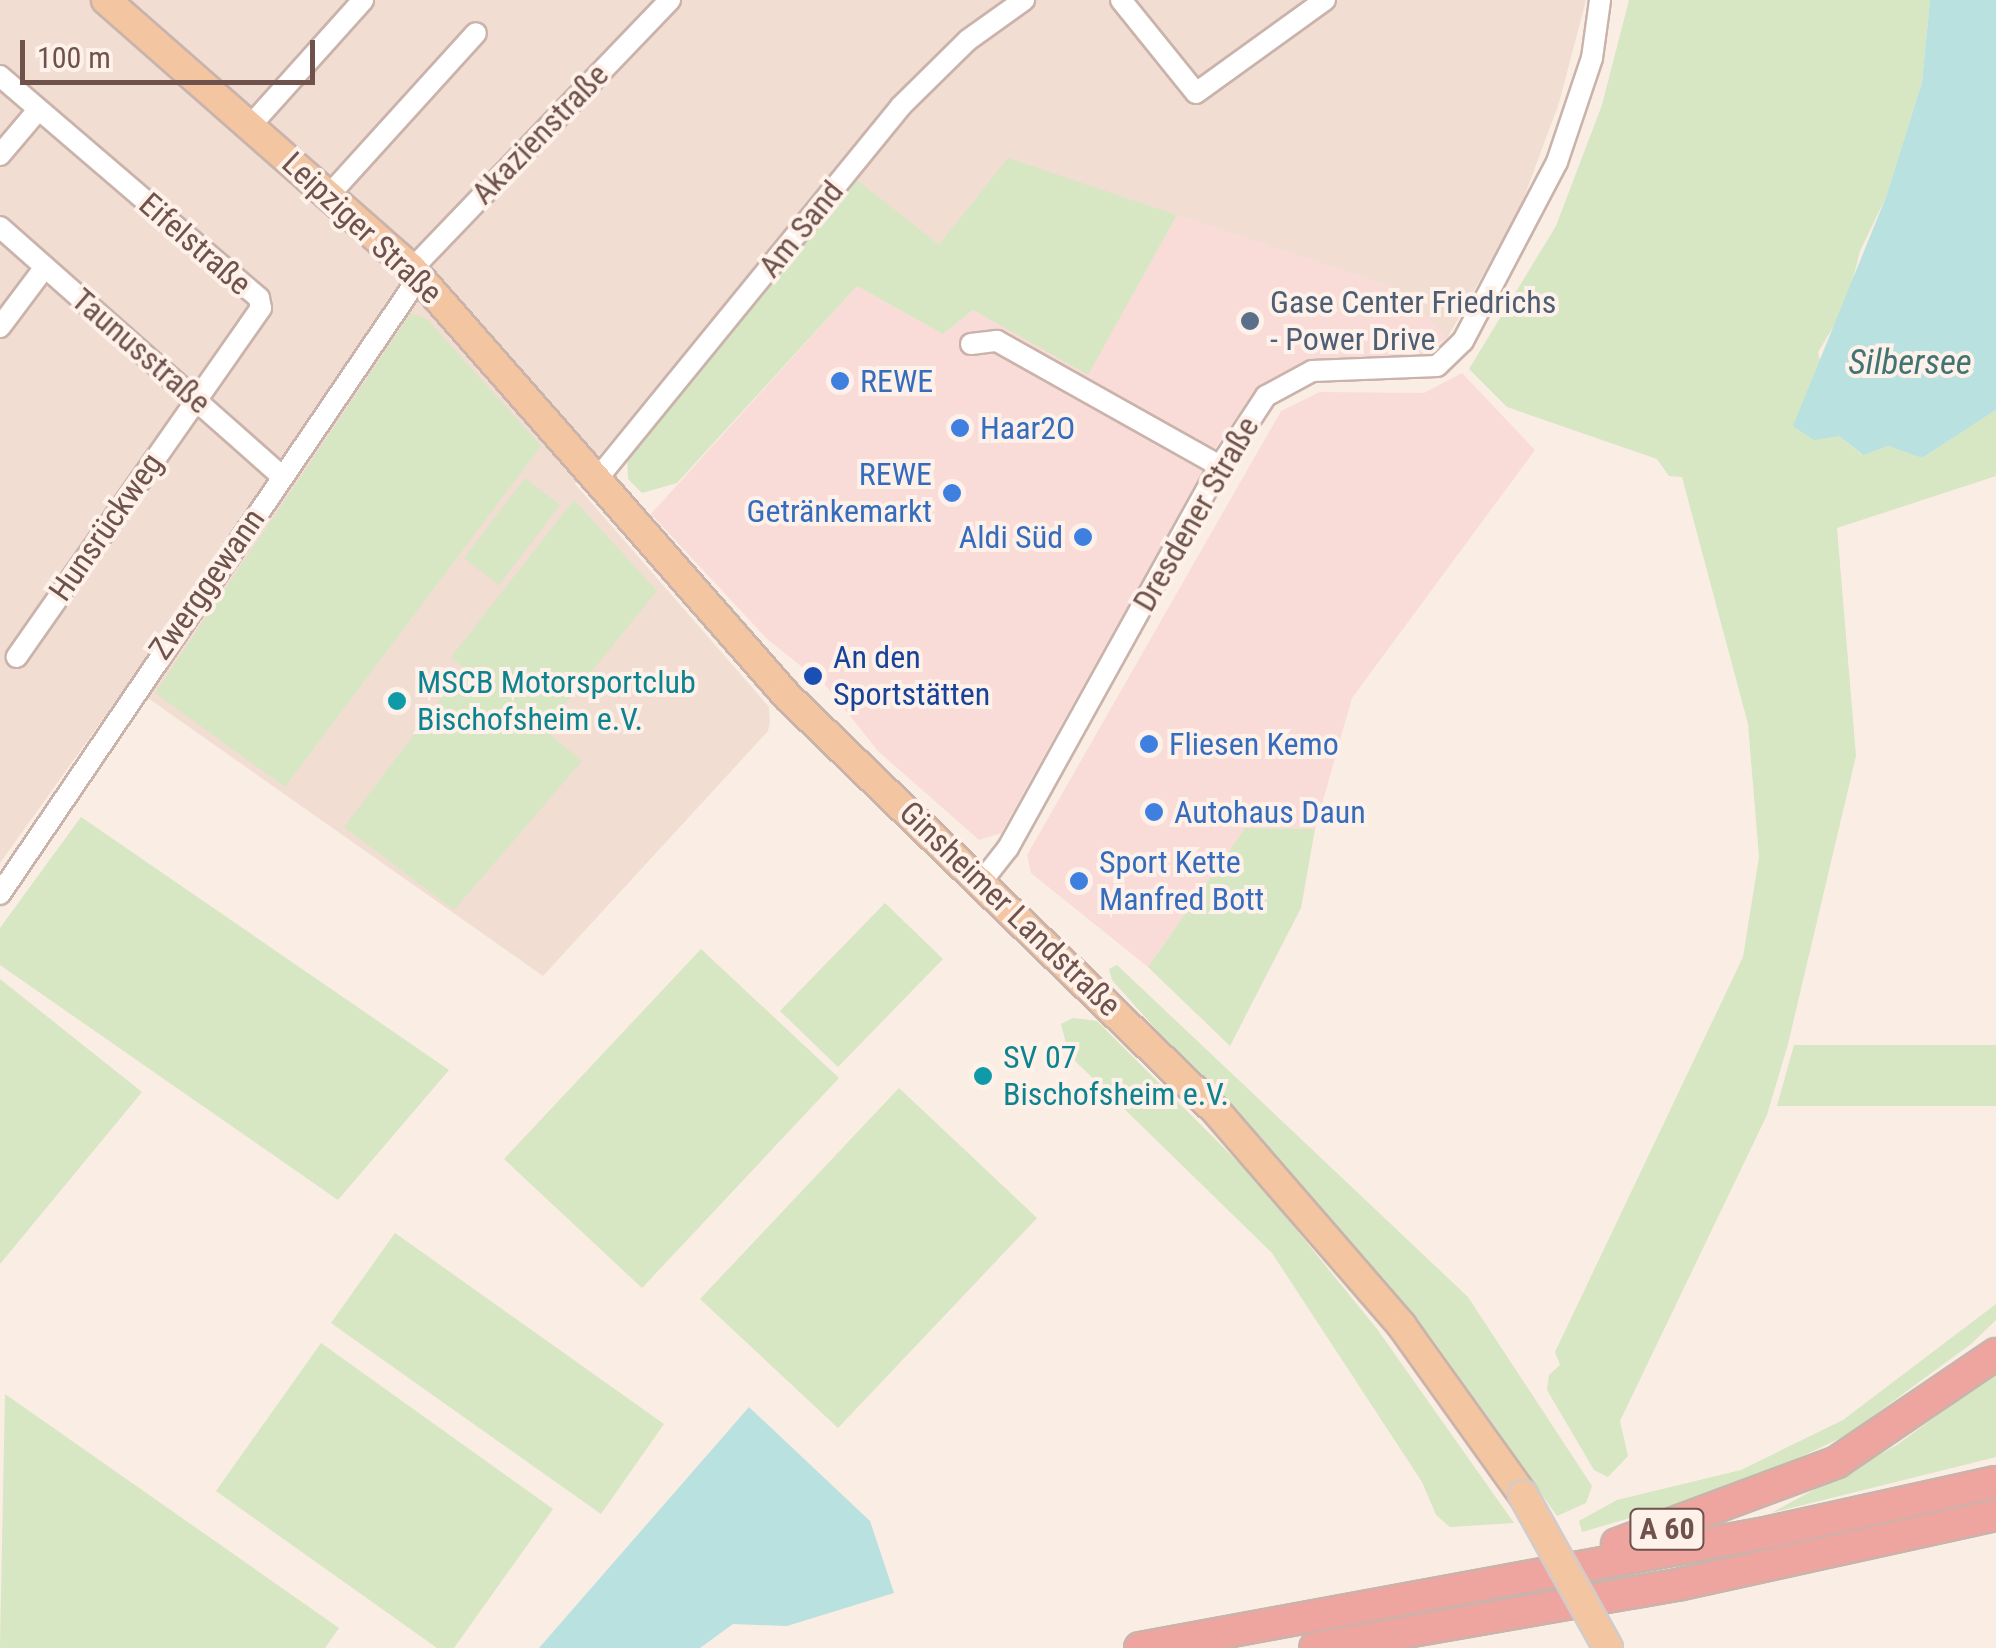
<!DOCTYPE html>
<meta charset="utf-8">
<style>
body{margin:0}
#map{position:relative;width:1996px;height:1648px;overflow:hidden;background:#faede3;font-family:"Roboto Condensed",sans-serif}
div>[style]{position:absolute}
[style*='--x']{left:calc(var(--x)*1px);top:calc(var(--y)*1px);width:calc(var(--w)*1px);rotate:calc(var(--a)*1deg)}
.residential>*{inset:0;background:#f1ddd2}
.commercial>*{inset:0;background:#f9dcd7}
.green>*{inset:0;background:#d7e6c3}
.water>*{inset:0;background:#b9e1e0}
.roads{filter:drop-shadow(2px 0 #c9b3ab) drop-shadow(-2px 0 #c9b3ab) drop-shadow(0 2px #c9b3ab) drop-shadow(0 -2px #c9b3ab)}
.minor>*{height:20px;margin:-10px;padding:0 10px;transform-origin:10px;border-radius:10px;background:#fff}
.major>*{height:28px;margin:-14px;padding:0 14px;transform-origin:14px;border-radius:14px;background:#f3c6a1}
.highway>*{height:30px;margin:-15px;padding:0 15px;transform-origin:15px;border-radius:15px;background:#efa59f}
.bridges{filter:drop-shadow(2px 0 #d4cbc9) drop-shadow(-2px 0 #d4cbc9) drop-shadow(0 2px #d4cbc9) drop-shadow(0 -2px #d4cbc9)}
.major-bridge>*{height:28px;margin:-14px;padding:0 14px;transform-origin:14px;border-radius:14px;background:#f3c6a1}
.dots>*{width:28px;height:28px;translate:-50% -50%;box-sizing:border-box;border:5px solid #fdf1e9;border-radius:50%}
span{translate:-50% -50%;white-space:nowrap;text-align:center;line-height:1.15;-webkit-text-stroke:8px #fdf1e9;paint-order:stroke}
.shield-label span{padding:2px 8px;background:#fdf1e9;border:2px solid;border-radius:8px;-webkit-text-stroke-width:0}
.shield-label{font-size:30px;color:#6f524b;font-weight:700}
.street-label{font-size:32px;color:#6f524b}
.service-label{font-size:32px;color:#4e5e75}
.left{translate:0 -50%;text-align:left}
.shop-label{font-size:32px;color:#366cbe}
.right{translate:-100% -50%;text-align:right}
.transit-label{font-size:32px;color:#164399}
.culture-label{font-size:32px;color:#0d838f}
.water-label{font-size:35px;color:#417473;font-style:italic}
.scale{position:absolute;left:20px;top:40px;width:295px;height:45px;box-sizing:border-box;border:5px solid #6f524b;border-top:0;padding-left:12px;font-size:30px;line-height:35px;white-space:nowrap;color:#6f524b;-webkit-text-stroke:8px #fdf1e9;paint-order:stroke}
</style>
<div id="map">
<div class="residential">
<i style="clip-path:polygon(0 0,1586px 0,1559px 103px,1519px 211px,1447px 338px,1400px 290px,1009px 159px,939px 246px,841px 167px,575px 484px,769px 707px,770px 722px,768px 731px,543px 976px,128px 684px,0 863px)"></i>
</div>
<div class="commercial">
<i style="clip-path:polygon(1177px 215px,1400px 290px,1447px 338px,1413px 360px,1307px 360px,1258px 386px,1216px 447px,1001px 833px,979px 840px,878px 751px,826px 686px,767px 639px,651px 514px,857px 286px,943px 334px,973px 310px,1088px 374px)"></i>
<i style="clip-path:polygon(1462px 373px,1535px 450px,1352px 698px,1315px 829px,1245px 828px,1148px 967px,1031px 873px,1027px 855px,1281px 411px,1320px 392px,1424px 393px)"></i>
</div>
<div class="green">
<i style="clip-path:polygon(1629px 0,1930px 0,1922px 82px,1886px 197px,1860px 251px,1846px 306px,1818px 352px,1839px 436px,1862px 455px,1888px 446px,1922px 458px,1996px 410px,1996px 476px,1837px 528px,1856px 756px,1788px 1044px,1767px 1115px,1620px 1421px,1628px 1456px,1608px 1477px,1594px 1470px,1547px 1390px,1549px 1375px,1560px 1365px,1555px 1352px,1743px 957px,1759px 857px,1748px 724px,1682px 477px,1669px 476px,1657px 459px,1507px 407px,1469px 369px,1556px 226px,1602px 105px)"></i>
<i style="clip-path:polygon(1008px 158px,1177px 215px,1088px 375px,973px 310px,943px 334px,857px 286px,677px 483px,642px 493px,628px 479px,627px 456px,856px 179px,939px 245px)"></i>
<i style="clip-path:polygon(411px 313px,427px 319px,541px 446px,285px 787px,155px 693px)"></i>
<i style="clip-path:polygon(525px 478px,560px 505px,499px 585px,464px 558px)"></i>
<i style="clip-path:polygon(574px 500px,657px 591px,544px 730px,582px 761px,454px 910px,344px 827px,464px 668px,451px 657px)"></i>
<i style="clip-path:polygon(81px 817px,449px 1070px,338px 1200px,0 965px,0 928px)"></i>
<i style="clip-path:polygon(1245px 828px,1315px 829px,1301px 908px,1230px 1046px,1148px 967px)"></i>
<i style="clip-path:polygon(885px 903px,943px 959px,838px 1067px,780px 1011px)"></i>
<i style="clip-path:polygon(701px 949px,839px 1078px,642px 1288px,504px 1159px)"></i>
<i style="clip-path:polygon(1117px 965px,1468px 1297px,1592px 1486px,1586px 1503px,1557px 1516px,1431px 1337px,1112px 980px,1109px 969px)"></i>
<i style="clip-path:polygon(0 979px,142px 1092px,0 1264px)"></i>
<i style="clip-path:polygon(1073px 1018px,1097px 1021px,1255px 1179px,1377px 1329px,1514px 1523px,1450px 1527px,1436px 1515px,1422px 1482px,1272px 1253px,1069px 1055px,1061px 1024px)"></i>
<i style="clip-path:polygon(1794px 1045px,1996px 1045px,1996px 1106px,1777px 1106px)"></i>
<i style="clip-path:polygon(899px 1088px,1037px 1218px,838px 1428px,700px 1299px)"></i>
<i style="clip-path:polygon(395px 1233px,664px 1424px,601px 1514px,331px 1323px)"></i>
<i style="clip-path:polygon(1996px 1304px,1996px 1320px,1971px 1344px,1847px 1435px,1742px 1485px,1582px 1532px,1579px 1521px,1617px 1500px,1741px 1470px,1843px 1420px)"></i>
<i style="clip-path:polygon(321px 1343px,553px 1509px,454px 1648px,437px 1648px,216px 1491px)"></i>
<i style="clip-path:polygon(1996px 1372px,1996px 1457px,1771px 1513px,1897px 1445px)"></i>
<i style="clip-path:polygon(5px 1394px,339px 1628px,325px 1648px,0 1648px)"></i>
</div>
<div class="water">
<i style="clip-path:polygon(1930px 0,1996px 0,1996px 410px,1922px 458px,1888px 446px,1863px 455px,1839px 436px,1814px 440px,1793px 426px,1886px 197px,1922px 82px)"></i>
<i style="clip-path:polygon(749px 1407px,870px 1521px,894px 1593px,787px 1626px,733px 1624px,700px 1648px,539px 1648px)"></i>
</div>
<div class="roads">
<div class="minor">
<i style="--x:1121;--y:0;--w:119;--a:51.1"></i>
<i style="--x:1196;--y:93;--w:159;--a:-35.8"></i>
<i style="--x:0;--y:76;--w:341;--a:40.6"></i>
<i style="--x:259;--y:298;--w:10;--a:79"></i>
<i style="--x:261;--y:308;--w:426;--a:125"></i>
<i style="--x:251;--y:125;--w:168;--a:-48.1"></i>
<i style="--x:0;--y:155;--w:59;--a:-49.8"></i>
<i style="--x:330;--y:194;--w:217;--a:-47.8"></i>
<i style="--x:0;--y:227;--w:375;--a:41.5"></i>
<i style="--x:412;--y:269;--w:373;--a:-46.2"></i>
<i style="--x:0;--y:327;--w:75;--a:-53.1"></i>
<i style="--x:971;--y:344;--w:26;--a:-7"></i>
<i style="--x:997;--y:341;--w:256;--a:29.3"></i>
<i style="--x:597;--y:479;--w:480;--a:-50.8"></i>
<i style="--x:900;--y:107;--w:95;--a:-44.6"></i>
<i style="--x:968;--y:40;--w:69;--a:-35.5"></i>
<i style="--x:982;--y:881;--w:42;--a:-51.8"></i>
<i style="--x:1008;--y:848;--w:437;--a:-61"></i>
<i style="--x:1220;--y:466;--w:84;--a:-56.7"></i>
<i style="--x:1266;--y:396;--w:52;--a:-28.5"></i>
<i style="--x:1312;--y:371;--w:125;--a:-2.3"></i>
<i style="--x:1437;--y:366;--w:36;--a:-44"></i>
<i style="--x:1463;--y:341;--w:202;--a:-62.3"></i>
<i style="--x:1557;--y:162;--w:110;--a:-71.4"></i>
<i style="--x:1592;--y:58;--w:59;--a:-82.1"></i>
<i style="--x:0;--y:894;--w:746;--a:-55.82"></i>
</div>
<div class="major">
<i style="--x:106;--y:0;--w:407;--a:41.3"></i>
<i style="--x:412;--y:269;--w:568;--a:48.71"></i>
<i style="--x:787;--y:696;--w:597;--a:44.05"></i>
<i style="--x:1216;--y:1111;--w:284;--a:49.1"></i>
<i style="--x:1402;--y:1326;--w:208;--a:54.4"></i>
</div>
<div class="highway">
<i style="--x:1617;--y:1544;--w:235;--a:-20.4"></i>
<i style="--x:1837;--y:1462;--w:192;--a:-34.2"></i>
<i style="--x:1140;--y:1648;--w:641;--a:-10.43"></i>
<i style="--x:1770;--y:1532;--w:231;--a:-12.5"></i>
<i style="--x:1315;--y:1648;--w:367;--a:-9.9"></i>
<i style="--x:1677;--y:1585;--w:327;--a:-12.4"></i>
</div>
</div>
<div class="bridges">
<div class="major-bridge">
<i style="--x:1523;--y:1495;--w:175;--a:60.9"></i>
</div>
</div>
<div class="dots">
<i style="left:1250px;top:321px;background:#5c6f8a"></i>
<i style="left:840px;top:381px;background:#3f7fe0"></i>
<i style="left:960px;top:428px;background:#3f7fe0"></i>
<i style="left:952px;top:493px;background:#3f7fe0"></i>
<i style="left:1083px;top:537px;background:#3f7fe0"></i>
<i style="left:813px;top:676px;background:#1a4fb4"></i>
<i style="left:397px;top:701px;background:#0f9aa8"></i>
<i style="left:1149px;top:744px;background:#3f7fe0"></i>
<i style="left:1154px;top:812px;background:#3f7fe0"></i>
<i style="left:1079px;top:881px;background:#3f7fe0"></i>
<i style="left:983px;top:1076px;background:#0f9aa8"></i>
</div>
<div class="shield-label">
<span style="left:1667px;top:1529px">A 60</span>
</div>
<div class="street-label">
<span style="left:540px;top:134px;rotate:-46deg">Akazienstraße</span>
<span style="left:362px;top:228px;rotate:43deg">Leipziger Straße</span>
<span style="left:801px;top:229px;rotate:-51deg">Am Sand</span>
<span style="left:195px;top:244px;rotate:41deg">Eifelstraße</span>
<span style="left:141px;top:351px;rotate:41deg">Taunusstraße</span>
<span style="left:1196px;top:514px;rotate:-60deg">Dresdener Straße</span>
<span style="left:106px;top:527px;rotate:-55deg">Hunsrückweg</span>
<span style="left:207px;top:584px;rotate:-55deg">Zwerggewann</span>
<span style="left:1010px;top:909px;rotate:44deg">Ginsheimer Landstraße</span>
</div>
<div class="service-label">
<span class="left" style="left:1270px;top:321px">Gase Center Friedrichs<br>- Power Drive</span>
</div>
<div class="shop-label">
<span class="left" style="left:860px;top:381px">REWE</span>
<span class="left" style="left:980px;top:428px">Haar2O</span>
<span class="right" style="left:932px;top:493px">REWE<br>Getränkemarkt</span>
<span class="right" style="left:1063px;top:537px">Aldi Süd</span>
<span class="left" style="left:1169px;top:744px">Fliesen Kemo</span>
<span class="left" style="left:1174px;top:812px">Autohaus Daun</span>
<span class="left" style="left:1099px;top:881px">Sport Kette<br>Manfred Bott</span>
</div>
<div class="transit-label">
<span class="left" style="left:833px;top:676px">An den<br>Sportstätten</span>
</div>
<div class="culture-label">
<span class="left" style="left:417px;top:701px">MSCB Motorsportclub<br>Bischofsheim e.V.</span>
<span class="left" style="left:1003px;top:1076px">SV 07<br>Bischofsheim e.V.</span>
</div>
<div class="water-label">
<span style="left:1910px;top:363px">Silbersee</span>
</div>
<div class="scale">100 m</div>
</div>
